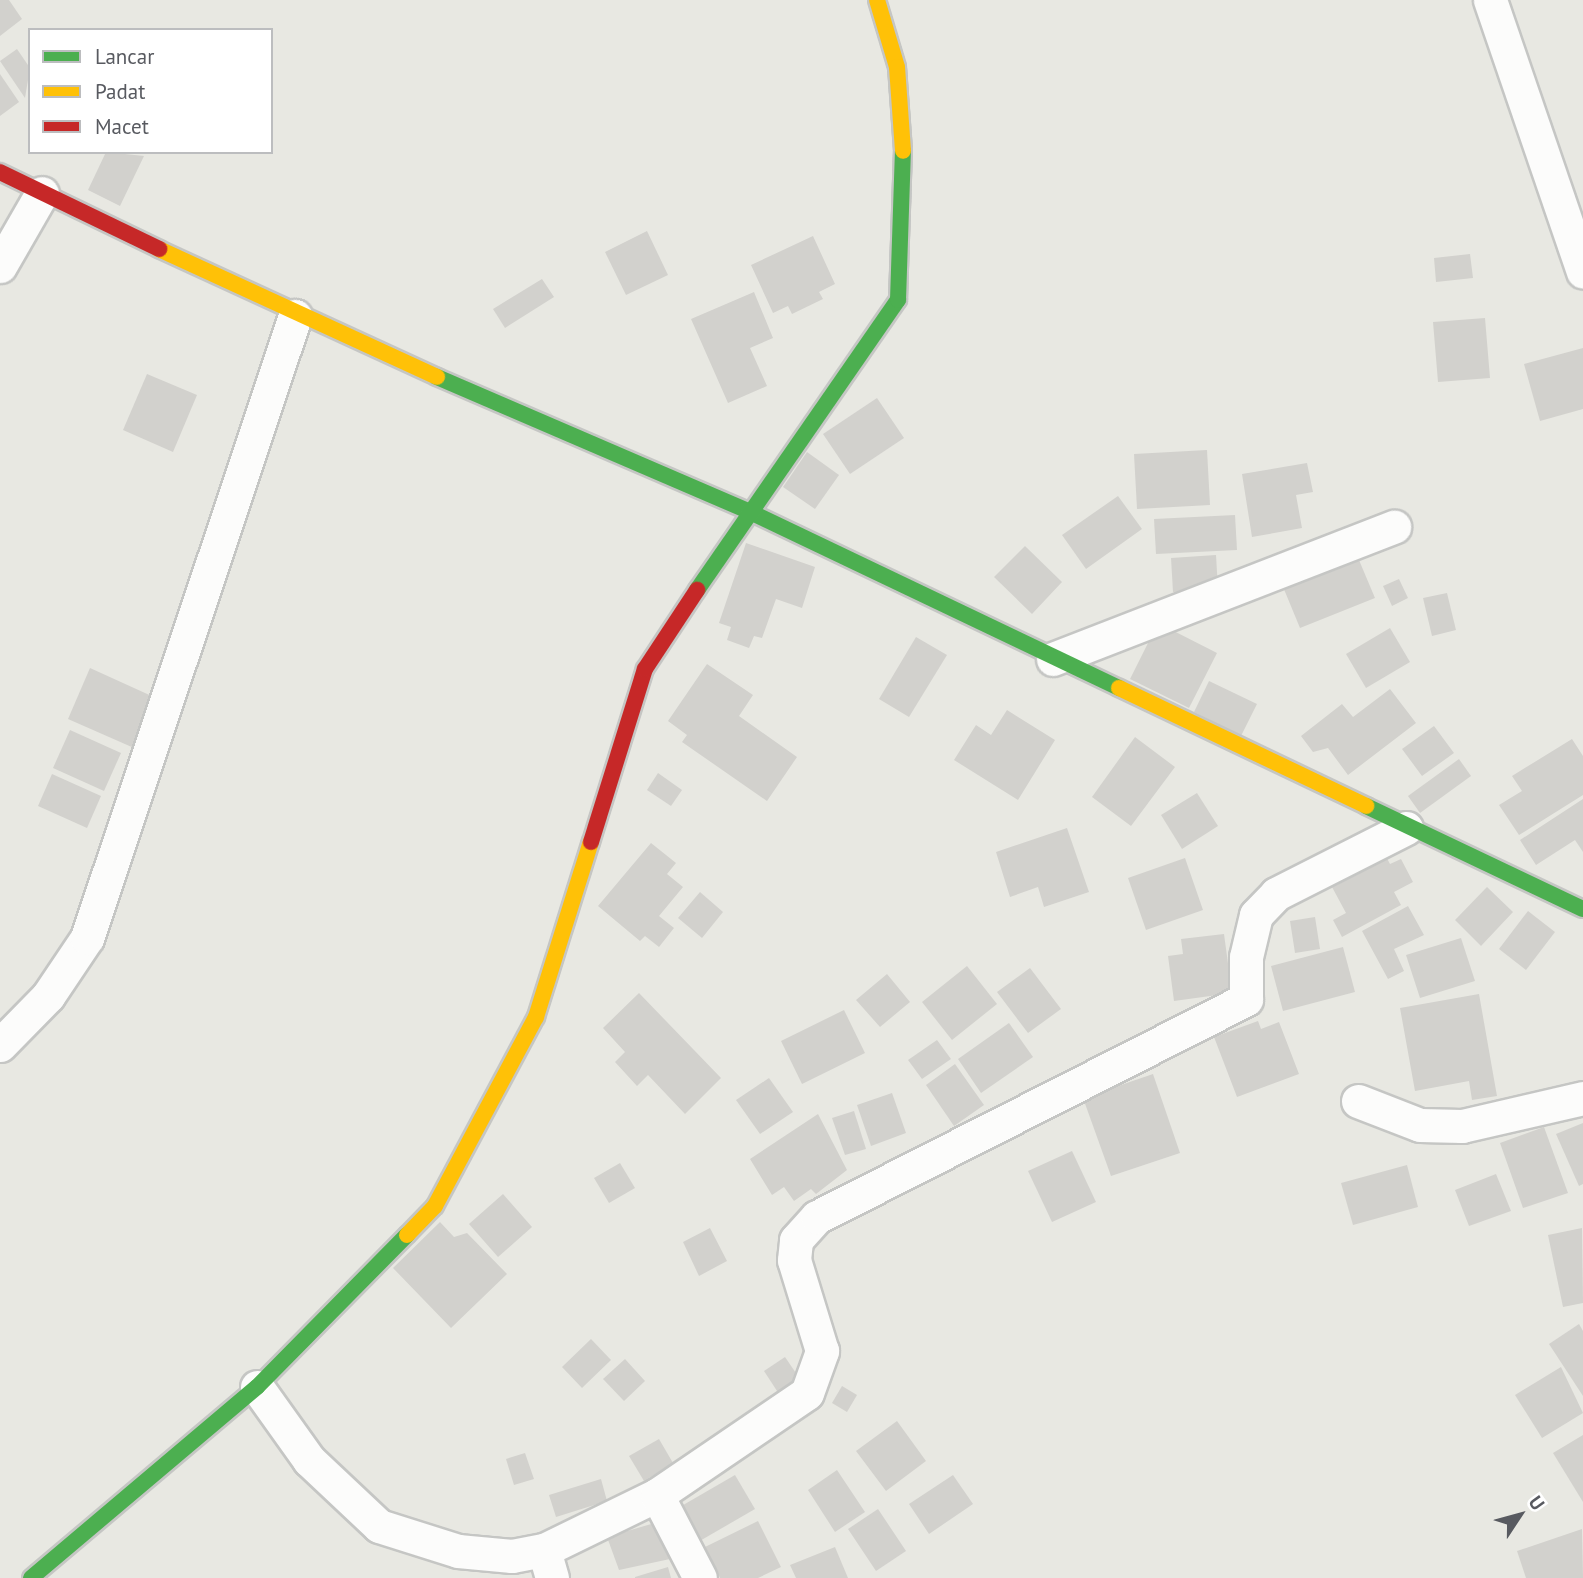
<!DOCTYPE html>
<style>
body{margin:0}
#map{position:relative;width:1583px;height:1578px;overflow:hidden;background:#e8e8e2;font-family:"PT Sans",sans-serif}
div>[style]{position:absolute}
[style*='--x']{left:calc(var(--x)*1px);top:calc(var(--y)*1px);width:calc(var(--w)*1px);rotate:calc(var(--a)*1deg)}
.building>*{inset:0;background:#d2d1cd}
.roads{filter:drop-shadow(2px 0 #c5c6c4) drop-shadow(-2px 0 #c5c6c4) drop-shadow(0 2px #c5c6c4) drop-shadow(0 -2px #c5c6c4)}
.street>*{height:33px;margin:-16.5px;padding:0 16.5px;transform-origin:16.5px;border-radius:16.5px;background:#fcfcfb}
.fast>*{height:16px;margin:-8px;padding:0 8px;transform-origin:8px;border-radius:8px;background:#4caf50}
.slow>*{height:16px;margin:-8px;padding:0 8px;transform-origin:8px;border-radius:8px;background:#ffc107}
.jam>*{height:16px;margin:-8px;padding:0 8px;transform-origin:8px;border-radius:8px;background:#c62828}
span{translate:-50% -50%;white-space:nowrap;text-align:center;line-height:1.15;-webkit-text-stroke:5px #fff;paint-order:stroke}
.legend{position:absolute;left:28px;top:28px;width:245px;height:126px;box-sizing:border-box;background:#fff;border:2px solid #bcbdbf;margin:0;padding:9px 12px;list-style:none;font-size:21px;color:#585a60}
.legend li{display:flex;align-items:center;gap:14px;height:35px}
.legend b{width:35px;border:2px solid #bcbdbf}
.north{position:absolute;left:1485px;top:1480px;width:70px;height:70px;-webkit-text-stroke:5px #fff;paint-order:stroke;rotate:54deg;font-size:19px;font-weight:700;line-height:28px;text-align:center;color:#585a60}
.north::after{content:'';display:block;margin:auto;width:24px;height:32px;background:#585a60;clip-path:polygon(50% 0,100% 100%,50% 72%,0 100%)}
</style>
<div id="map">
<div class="building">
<i style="clip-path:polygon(0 0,9px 0,22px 19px,0 36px)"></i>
<i style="clip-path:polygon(17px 49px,30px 68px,25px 98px,0 61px)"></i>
<i style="clip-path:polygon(0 74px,19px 102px,0 116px)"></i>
<i style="clip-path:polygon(106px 152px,144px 156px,120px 206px,88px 190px)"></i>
<i style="clip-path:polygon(647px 231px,668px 275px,626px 295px,605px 252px)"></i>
<i style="clip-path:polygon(813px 236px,835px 284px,819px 292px,823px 299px,792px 314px,788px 306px,773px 313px,751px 265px)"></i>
<i style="clip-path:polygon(1470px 254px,1473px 278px,1436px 282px,1434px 258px)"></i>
<i style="clip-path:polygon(542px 279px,554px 297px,505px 328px,493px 309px)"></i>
<i style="clip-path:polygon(754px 292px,773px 338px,750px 348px,767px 386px,728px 403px,691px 319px)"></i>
<i style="clip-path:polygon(1485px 318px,1490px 378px,1438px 382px,1433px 322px)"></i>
<i style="clip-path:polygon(1583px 348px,1583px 409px,1540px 421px,1524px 364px)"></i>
<i style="clip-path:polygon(147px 374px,197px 395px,173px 452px,123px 430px)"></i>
<i style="clip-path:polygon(877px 398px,904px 438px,850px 474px,823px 434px)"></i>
<i style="clip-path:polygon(1207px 450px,1210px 505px,1137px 509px,1134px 454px)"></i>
<i style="clip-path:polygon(807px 452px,839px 475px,815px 509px,783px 487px)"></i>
<i style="clip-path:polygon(1307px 463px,1313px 492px,1296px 495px,1302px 528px,1252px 537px,1242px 474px)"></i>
<i style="clip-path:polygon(1118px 496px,1142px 529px,1086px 569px,1062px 535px)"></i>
<i style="clip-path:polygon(1235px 515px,1237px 550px,1156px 554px,1154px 519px)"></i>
<i style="clip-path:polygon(746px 543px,815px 567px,802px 608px,776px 599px,762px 638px,754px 636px,749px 648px,727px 640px,731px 627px,719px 623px)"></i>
<i style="clip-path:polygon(1025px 546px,1062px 582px,1032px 614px,994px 577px)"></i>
<i style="clip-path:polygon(1356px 553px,1375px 598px,1300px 628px,1281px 582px)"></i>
<i style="clip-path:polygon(1216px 555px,1218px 589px,1173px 592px,1171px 558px)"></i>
<i style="clip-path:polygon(1399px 579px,1408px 598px,1392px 606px,1383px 586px)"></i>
<i style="clip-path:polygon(1447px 593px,1456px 630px,1432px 636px,1423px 598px)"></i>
<i style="clip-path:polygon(1158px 623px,1217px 653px,1189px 708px,1130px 679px)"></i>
<i style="clip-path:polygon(1390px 628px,1410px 662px,1366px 688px,1346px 654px)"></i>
<i style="clip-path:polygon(916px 637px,947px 655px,909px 717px,879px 699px)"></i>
<i style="clip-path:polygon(707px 664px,753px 695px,739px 716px,797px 757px,767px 801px,682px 742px,687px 735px,668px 721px)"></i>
<i style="clip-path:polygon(90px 668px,156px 698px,134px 748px,68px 719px)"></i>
<i style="clip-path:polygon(1209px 681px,1257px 704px,1241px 736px,1194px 712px)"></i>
<i style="clip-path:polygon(1390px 689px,1416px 723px,1348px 775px,1328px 748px,1313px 752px,1301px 736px,1342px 704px,1353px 717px)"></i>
<i style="clip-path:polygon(1007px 710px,1055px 740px,1018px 800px,954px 760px,976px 725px,991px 735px)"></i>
<i style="clip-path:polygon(1434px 726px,1454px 753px,1422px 776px,1402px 749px)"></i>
<i style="clip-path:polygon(70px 730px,121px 753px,104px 791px,53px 768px)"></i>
<i style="clip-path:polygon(1135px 737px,1175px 767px,1131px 826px,1092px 797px)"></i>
<i style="clip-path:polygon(1572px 739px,1583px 756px,1583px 795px,1519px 835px,1499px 805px,1522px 791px,1512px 776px)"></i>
<i style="clip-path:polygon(1459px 759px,1471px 776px,1420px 813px,1408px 796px)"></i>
<i style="clip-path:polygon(658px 773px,682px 790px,671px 806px,647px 790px)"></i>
<i style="clip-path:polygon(52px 774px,101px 796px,87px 828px,38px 806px)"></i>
<i style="clip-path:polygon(1197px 793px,1218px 826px,1182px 849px,1161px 815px)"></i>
<i style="clip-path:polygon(1583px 799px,1583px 852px,1575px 840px,1536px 865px,1520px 840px)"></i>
<i style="clip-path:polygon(1067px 828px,1089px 892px,1044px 907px,1038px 887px,1010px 897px,996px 852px)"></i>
<i style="clip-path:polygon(651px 843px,676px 863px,667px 874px,683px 887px,659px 916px,674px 928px,659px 947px,645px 936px,640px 941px,598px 906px)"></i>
<i style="clip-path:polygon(1382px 849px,1390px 864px,1401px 859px,1413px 882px,1394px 892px,1401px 905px,1342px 937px,1333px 920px,1346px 913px,1332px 887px,1345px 880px,1340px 872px)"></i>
<i style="clip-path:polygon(1185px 858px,1203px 910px,1146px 930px,1128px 878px)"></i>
<i style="clip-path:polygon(1487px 887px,1513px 912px,1481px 946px,1455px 920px)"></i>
<i style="clip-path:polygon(700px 892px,723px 912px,702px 938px,678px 918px)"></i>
<i style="clip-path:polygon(1408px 906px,1424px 935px,1394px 949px,1404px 971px,1388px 979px,1362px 931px)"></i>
<i style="clip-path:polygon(1528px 911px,1555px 932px,1526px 970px,1499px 949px)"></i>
<i style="clip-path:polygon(1315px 917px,1320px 949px,1295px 953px,1290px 921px)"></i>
<i style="clip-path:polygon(1224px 934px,1232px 993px,1174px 1001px,1168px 956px,1183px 954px,1181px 939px)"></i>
<i style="clip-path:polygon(1461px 938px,1475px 981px,1420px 998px,1406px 955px)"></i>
<i style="clip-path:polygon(1343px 947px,1355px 992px,1283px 1011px,1271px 966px)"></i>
<i style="clip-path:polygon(967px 966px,997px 1004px,952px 1040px,922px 1002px)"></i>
<i style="clip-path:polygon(1030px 968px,1061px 1009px,1028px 1033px,997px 992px)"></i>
<i style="clip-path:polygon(887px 974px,910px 1002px,880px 1027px,856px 1000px)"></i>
<i style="clip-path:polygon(639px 993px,721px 1078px,685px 1114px,648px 1075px,637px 1086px,615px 1062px,625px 1052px,603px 1028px)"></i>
<i style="clip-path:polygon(1479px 994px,1497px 1096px,1472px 1100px,1469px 1081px,1415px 1091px,1400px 1008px)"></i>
<i style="clip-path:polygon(844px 1010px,865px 1053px,802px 1084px,781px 1041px)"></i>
<i style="clip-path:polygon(1258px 1021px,1261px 1029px,1279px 1022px,1299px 1074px,1237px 1097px,1214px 1037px)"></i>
<i style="clip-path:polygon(1009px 1023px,1033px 1057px,981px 1093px,958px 1059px)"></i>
<i style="clip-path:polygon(937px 1040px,951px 1059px,922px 1079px,908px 1060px)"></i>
<i style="clip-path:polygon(955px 1064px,984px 1105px,954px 1126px,926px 1085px)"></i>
<i style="clip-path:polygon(1153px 1074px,1180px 1153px,1111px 1176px,1083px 1098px)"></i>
<i style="clip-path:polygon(769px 1078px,793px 1112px,760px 1134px,736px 1100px)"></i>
<i style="clip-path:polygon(892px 1093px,906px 1133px,871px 1146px,857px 1105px)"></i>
<i style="clip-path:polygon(854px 1111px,866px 1149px,845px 1155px,832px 1118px)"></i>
<i style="clip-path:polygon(818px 1114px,847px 1170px,816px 1194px,811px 1189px,794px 1201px,784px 1187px,772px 1195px,750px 1159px)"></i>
<i style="clip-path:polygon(1583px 1123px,1583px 1184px,1579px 1186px,1556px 1134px)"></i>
<i style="clip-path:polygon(1544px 1127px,1568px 1193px,1523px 1208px,1500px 1143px)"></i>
<i style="clip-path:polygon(1072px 1151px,1096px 1202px,1052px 1222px,1028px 1171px)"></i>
<i style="clip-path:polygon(620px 1163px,635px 1188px,609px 1203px,594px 1178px)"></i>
<i style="clip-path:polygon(1407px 1165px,1418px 1207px,1353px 1225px,1341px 1183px)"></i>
<i style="clip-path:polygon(1496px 1174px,1511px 1211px,1469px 1226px,1455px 1190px)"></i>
<i style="clip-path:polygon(503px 1194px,532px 1227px,498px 1257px,469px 1224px)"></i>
<i style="clip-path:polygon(440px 1222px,454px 1237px,467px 1233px,507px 1274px,451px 1328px,393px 1268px)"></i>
<i style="clip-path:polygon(710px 1228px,727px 1261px,699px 1276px,683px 1242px)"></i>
<i style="clip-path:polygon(1582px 1228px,1583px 1303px,1563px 1307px,1548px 1235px)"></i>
<i style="clip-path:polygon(1579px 1324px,1583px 1331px,1583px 1396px,1549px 1344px)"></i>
<i style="clip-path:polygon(591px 1339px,611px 1360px,582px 1388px,562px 1367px)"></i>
<i style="clip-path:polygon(785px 1357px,800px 1379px,779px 1394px,764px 1371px)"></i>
<i style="clip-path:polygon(625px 1359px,645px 1381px,624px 1401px,603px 1379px)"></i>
<i style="clip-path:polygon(1561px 1367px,1583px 1413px,1542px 1438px,1515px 1395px)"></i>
<i style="clip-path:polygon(842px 1386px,857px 1395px,847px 1412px,832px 1403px)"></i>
<i style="clip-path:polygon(897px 1421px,926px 1461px,886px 1491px,856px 1451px)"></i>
<i style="clip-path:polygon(1583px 1435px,1583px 1502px,1553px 1453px)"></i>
<i style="clip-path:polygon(659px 1439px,673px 1463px,644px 1481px,629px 1456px)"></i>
<i style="clip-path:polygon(525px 1453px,534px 1479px,514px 1485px,506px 1459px)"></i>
<i style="clip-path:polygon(837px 1470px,865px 1512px,835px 1532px,808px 1490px)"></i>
<i style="clip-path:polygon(735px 1475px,755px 1509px,698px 1542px,678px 1508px)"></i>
<i style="clip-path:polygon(953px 1475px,973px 1504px,929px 1534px,909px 1504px)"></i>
<i style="clip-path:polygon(601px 1479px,607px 1501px,556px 1517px,549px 1495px)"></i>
<i style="clip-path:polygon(878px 1509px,906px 1551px,876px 1571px,848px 1529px)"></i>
<i style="clip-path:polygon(758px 1521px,781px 1567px,758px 1578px,720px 1578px,705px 1547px)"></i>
<i style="clip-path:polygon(658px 1522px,670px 1559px,619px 1570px,607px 1537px)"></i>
<i style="clip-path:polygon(1582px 1529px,1583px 1578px,1526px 1578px,1517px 1551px)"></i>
<i style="clip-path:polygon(835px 1547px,848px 1578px,796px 1578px,790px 1565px)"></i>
<i style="clip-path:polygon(668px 1567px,671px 1578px,635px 1578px,635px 1577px)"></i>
</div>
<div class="roads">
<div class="street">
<i style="--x:1490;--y:0;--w:287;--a:71.1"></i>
<i style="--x:0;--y:266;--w:84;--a:-60.1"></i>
<i style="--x:1053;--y:659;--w:366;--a:-21.2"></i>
<i style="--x:0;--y:1045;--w:69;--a:-45.6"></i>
<i style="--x:48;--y:996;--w:70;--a:-56.1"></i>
<i style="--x:87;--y:938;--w:656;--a:-71.51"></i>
<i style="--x:1358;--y:1101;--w:66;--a:21.2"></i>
<i style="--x:1420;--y:1125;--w:42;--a:1.4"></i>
<i style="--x:1462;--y:1126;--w:124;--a:-13"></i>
<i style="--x:257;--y:1387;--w:90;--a:54.5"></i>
<i style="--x:309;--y:1460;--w:96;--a:43.3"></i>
<i style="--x:379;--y:1526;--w:83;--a:17.6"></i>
<i style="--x:458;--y:1551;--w:54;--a:5.3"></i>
<i style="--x:512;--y:1556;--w:33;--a:-11"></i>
<i style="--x:544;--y:1550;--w:126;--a:-26"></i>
<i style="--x:657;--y:1495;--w:181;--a:-34.2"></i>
<i style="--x:807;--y:1393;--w:45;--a:-70.3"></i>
<i style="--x:822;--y:1351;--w:95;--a:-107.1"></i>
<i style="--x:794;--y:1260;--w:20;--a:-84"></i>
<i style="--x:796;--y:1240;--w:31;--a:-48"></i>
<i style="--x:817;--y:1217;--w:481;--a:-26.9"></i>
<i style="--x:1246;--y:999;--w:42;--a:-90"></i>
<i style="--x:1246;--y:957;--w:43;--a:-76.6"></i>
<i style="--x:1256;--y:915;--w:29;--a:-46"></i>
<i style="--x:1276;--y:894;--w:146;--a:-26.9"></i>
<i style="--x:657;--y:1495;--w:93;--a:62.6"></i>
<i style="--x:544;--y:1550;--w:29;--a:74"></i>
</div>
<div class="fast">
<i style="--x:437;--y:377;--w:339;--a:23.3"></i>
<i style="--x:748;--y:511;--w:411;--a:25.5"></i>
<i style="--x:697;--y:590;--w:353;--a:-55.3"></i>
<i style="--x:898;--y:300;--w:149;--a:-88.1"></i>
<i style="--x:1366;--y:806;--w:240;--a:25.4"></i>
<i style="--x:31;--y:1578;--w:296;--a:-40.2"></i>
<i style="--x:257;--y:1387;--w:214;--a:-45.4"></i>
</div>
<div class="slow">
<i style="--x:877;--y:0;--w:70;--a:73.4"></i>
<i style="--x:897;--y:67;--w:84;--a:85.9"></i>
<i style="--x:159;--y:249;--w:306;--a:24.7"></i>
<i style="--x:1119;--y:688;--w:274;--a:25.5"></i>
<i style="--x:407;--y:1235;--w:40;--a:-46"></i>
<i style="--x:435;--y:1206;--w:214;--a:-61.9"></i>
<i style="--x:536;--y:1017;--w:183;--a:-72.6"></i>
</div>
<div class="jam">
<i style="--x:0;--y:172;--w:177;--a:25.8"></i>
<i style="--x:591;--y:842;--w:181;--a:-72.7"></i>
<i style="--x:645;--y:669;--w:95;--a:-56.6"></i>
</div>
</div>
<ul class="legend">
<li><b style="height:9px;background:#4caf50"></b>Lancar</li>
<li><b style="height:9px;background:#ffc107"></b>Padat</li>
<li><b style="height:9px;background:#c62828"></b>Macet</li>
</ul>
<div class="north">U</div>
</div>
